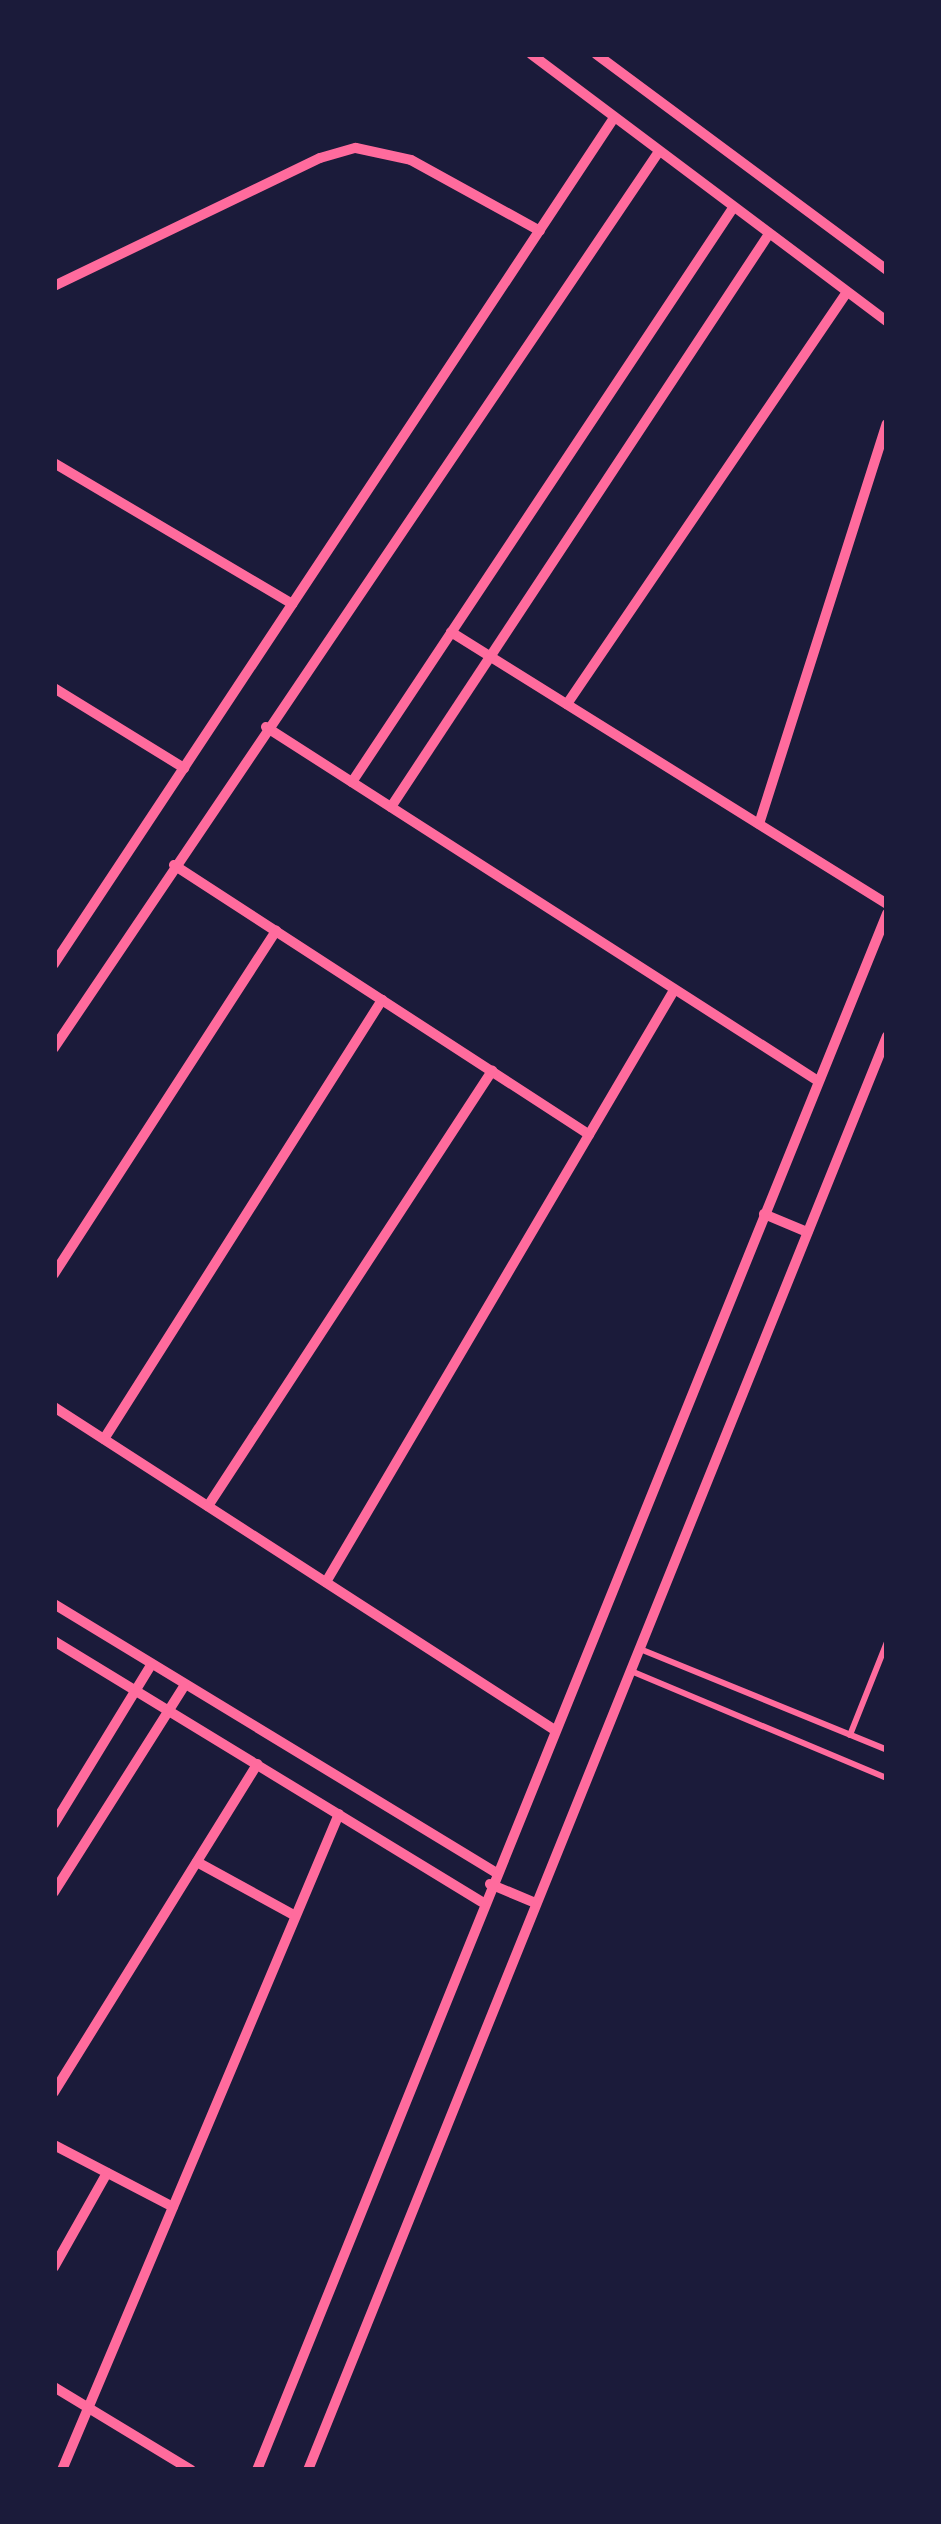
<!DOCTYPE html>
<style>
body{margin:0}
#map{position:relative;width:941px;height:2524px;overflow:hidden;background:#1b1b3a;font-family:"Alegreya Sans",sans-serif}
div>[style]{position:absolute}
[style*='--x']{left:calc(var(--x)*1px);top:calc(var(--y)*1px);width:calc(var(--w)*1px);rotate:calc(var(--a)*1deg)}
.service>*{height:6px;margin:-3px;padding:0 3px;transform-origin:3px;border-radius:3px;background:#ff6b9d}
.minor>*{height:10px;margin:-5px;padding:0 5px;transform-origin:5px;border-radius:5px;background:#ff6b9d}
span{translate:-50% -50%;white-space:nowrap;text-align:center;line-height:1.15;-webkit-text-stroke:12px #1b1b3a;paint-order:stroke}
.frame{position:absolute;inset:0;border:57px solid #1b1b3a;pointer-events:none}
</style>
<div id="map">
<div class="service">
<i style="--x:640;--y:1649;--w:267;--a:22.2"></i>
<i style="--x:631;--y:1671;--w:277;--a:22.7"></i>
<i style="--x:850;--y:1735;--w:100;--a:-68.3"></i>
</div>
<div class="minor">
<i style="--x:531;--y:54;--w:445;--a:36.9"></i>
<i style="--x:596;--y:54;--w:362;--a:36.6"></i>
<i style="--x:54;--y:286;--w:295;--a:-25.7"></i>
<i style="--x:320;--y:158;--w:37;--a:-16"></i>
<i style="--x:356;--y:148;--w:56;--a:12.3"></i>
<i style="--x:411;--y:160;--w:147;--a:28.8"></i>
<i style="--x:54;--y:463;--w:277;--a:30.6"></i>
<i style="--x:451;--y:632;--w:514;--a:31.96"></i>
<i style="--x:54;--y:688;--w:153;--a:31.6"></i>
<i style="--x:567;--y:704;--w:498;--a:-55.8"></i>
<i style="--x:266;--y:727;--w:656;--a:32.67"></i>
<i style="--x:352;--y:782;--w:689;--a:-56.43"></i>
<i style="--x:391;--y:807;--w:686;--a:-56.59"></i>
<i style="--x:759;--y:824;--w:420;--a:-72.3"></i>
<i style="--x:174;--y:865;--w:495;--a:33"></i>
<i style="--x:54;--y:964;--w:1015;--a:-56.5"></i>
<i style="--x:54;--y:1048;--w:1080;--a:-55.99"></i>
<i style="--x:764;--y:1214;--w:47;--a:22.7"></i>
<i style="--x:54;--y:1274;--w:409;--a:-57.1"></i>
<i style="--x:54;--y:1407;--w:594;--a:32.83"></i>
<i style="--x:104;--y:1439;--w:520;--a:-57.66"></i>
<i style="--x:208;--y:1506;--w:520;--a:-56.86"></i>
<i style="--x:326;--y:1582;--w:684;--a:-59.54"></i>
<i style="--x:54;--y:1604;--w:516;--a:31.29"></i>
<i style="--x:54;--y:1641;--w:501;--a:31.38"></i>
<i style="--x:54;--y:1824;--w:186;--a:-58.6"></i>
<i style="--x:197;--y:1862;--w:111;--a:28.7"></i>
<i style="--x:490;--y:1884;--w:47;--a:22.7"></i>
<i style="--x:54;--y:1892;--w:245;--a:-57.7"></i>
<i style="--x:54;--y:2092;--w:386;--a:-58.2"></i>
<i style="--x:54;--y:2145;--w:134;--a:27.5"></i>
<i style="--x:54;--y:2267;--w:108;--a:-60.6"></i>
<i style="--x:54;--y:2387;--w:160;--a:31.2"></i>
<i style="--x:62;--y:2470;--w:712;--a:-67.11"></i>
<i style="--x:257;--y:2470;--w:1679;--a:-67.96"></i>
<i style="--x:308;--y:2470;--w:1546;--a:-68.01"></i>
</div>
<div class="frame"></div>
</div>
